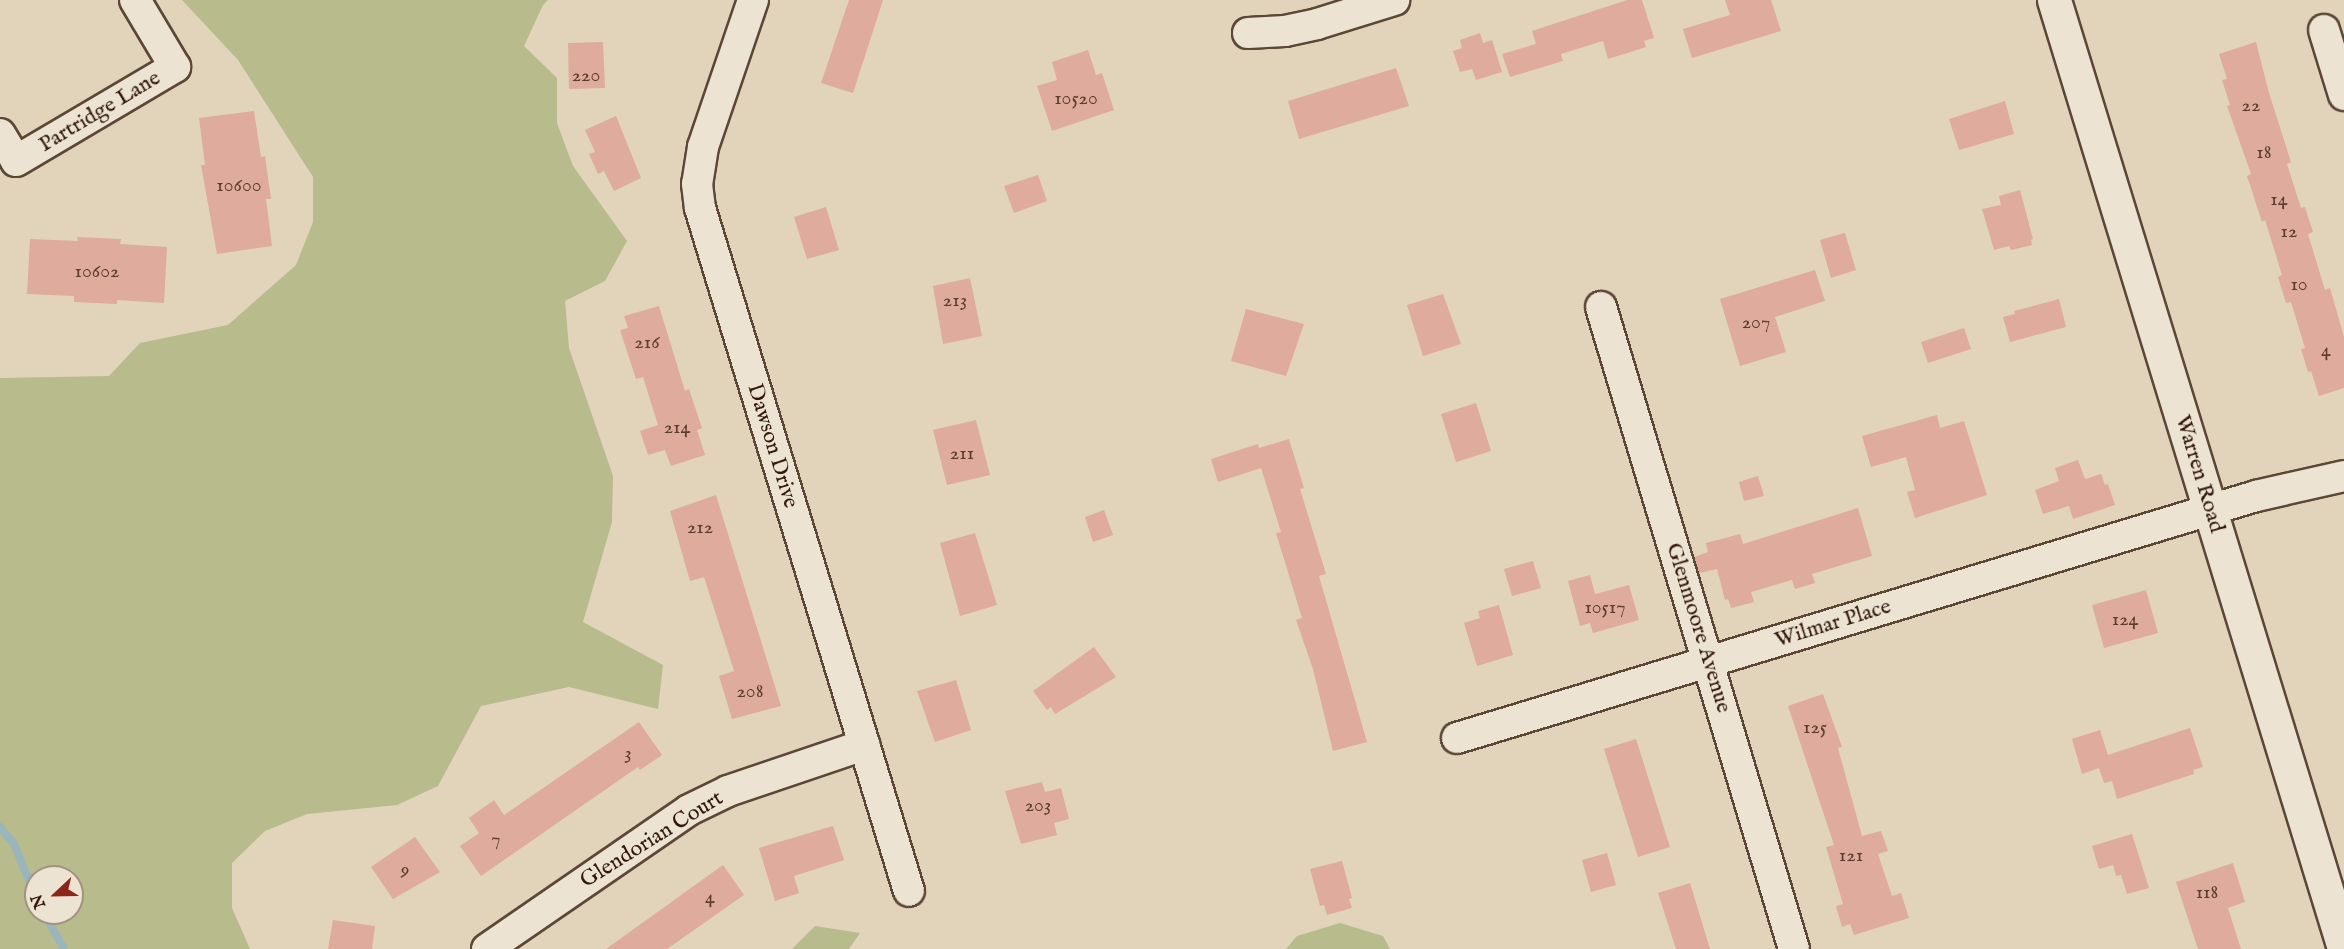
<!DOCTYPE html>
<style>
body{margin:0}
#map{position:relative;width:2344px;height:949px;overflow:hidden;background:#e1d4ba;font-family:"IM FELL English",serif}
div>[style]{position:absolute}
[style*='--x']{left:calc(var(--x)*1px);top:calc(var(--y)*1px);width:calc(var(--w)*1px);rotate:calc(var(--a)*1deg)}
.green>*{inset:0;background:#b8bb8c}
.stream>*{height:8px;margin:-4px;padding:0 4px;transform-origin:4px;border-radius:4px;background:#9ab5bb}
.building>*{inset:0;background:#deab9c}
.roads{filter:drop-shadow(2px 0 #5c4737) drop-shadow(-2px 0 #5c4737) drop-shadow(0 2px #5c4737) drop-shadow(0 -2px #5c4737)}
.minor>*{height:30px;margin:-15px;padding:0 15px;transform-origin:15px;border-radius:15px;background:#ece3d2}
.tertiary>*{height:33px;margin:-16.5px;padding:0 16.5px;transform-origin:16.5px;border-radius:16.5px;background:#ece3d2}
span{translate:-50% -50%;white-space:nowrap;text-align:center;line-height:1.15;-webkit-text-stroke:4.5px #ece3d2;paint-order:stroke}
.number-label{font-size:20px;color:#5c3d2f}
.number-label span{-webkit-text-stroke-width:0}
.street-label{font-size:22px;color:#30180b}
.north{position:absolute;left:24px;top:865px;width:60px;height:60px;box-sizing:border-box;background:#ece3d2;border:2px solid #a19282;border-radius:50%;rotate:248deg;font-size:16px;font-weight:700;line-height:24px;text-align:center;color:#30180b}
.north::after{content:'';display:block;margin:auto;width:21px;height:27px;background:#8f2418;clip-path:polygon(50% 0,100% 100%,50% 72%,0 100%)}
</style>
<div id="map">
<div class="green">
<i style="clip-path:polygon(evenodd,182px 0,548px 0,543px 5px,524px 46px,557px 78px,557px 123px,573px 166px,627px 241px,605px 281px,565px 301px,569px 348px,613px 476px,612px 522px,583px 622px,663px 665px,658px 709px,569px 687px,481px 706px,438px 786px,397px 805px,307px 814px,265px 831px,232px 863px,232px 908px,250px 949px,0 949px,0 378px,109px 376px,140px 343px,228px 325px,296px 265px,313px 222px,313px 177px,238px 60px,182px 0,36px 877px,72px 877px,72px 913px,36px 913px,36px 877px)"></i>
<i style="clip-path:polygon(1340px 923px,1383px 936px,1390px 949px,1286px 949px,1297px 936px)"></i>
<i style="clip-path:polygon(815px 926px,860px 933px,849px 949px,792px 949px)"></i>
</div>
<div class="stream">
<i style="--x:0;--y:827;--w:22;--a:51"></i>
<i style="--x:14;--y:844;--w:58;--a:67.8"></i>
<i style="--x:44;--y:913;--w:41;--a:60.9"></i>
</div>
<div class="building">
<i style="clip-path:polygon(849px 0,883px 0,853px 93px,821px 83px)"></i>
<i style="clip-path:polygon(1627px 0,1642px 0,1654px 38px,1644px 41px,1646px 47px,1608px 59px,1603px 41px,1561px 54px,1563px 61px,1510px 77px,1502px 54px,1536px 44px,1532px 31px)"></i>
<i style="clip-path:polygon(1725px 0,1771px 0,1781px 31px,1692px 58px,1683px 29px,1730px 15px)"></i>
<i style="clip-path:polygon(1480px 33px,1483px 43px,1492px 40px,1502px 72px,1476px 80px,1472px 69px,1460px 72px,1453px 51px,1462px 48px,1460px 40px)"></i>
<i style="clip-path:polygon(603px 42px,605px 88px,569px 89px,568px 43px)"></i>
<i style="clip-path:polygon(2256px 42px,2269px 93px,2291px 162px,2287px 164px,2301px 208px,2305px 207px,2313px 232px,2308px 234px,2325px 290px,2330px 288px,2344px 337px,2344px 388px,2319px 396px,2311px 371px,2308px 372px,2301px 349px,2305px 348px,2291px 302px,2286px 303px,2278px 277px,2282px 275px,2265px 220px,2262px 222px,2247px 176px,2251px 174px,2227px 106px,2230px 105px,2222px 80px,2227px 79px,2219px 54px)"></i>
<i style="clip-path:polygon(1088px 50px,1096px 75px,1102px 73px,1114px 110px,1052px 131px,1037px 86px,1057px 80px,1052px 62px)"></i>
<i style="clip-path:polygon(1396px 68px,1409px 106px,1299px 139px,1288px 101px)"></i>
<i style="clip-path:polygon(2005px 101px,2014px 134px,1959px 150px,1949px 119px)"></i>
<i style="clip-path:polygon(254px 111px,261px 157px,265px 156px,271px 199px,266px 199px,272px 246px,217px 254px,201px 165px,205px 165px,199px 118px)"></i>
<i style="clip-path:polygon(616px 116px,641px 178px,614px 191px,604px 171px,598px 174px,589px 154px,595px 152px,585px 130px)"></i>
<i style="clip-path:polygon(1038px 175px,1047px 201px,1014px 213px,1004px 186px)"></i>
<i style="clip-path:polygon(2020px 190px,2033px 239px,2031px 240px,2032px 245px,2011px 250px,2009px 246px,1994px 250px,1982px 209px,2001px 205px,1999px 196px)"></i>
<i style="clip-path:polygon(826px 207px,839px 250px,807px 259px,794px 217px)"></i>
<i style="clip-path:polygon(1845px 233px,1856px 270px,1831px 278px,1820px 240px)"></i>
<i style="clip-path:polygon(77px 237px,121px 239px,120px 244px,167px 247px,164px 303px,117px 300px,117px 304px,74px 302px,74px 296px,27px 294px,30px 239px,78px 241px)"></i>
<i style="clip-path:polygon(1815px 270px,1825px 301px,1775px 317px,1786px 352px,1740px 366px,1720px 299px)"></i>
<i style="clip-path:polygon(970px 278px,982px 336px,943px 344px,933px 286px)"></i>
<i style="clip-path:polygon(1443px 294px,1461px 344px,1423px 356px,1407px 305px)"></i>
<i style="clip-path:polygon(2059px 299px,2066px 327px,2010px 342px,2003px 317px,2015px 314px,2014px 311px)"></i>
<i style="clip-path:polygon(659px 306px,685px 391px,689px 389px,702px 428px,697px 430px,705px 455px,671px 466px,665px 450px,648px 455px,640px 431px,658px 425px,643px 377px,636px 379px,620px 330px,628px 328px,624px 316px)"></i>
<i style="clip-path:polygon(1246px 309px,1304px 324px,1286px 376px,1231px 361px)"></i>
<i style="clip-path:polygon(1964px 328px,1971px 349px,1928px 363px,1921px 342px)"></i>
<i style="clip-path:polygon(1476px 403px,1491px 451px,1456px 462px,1441px 414px)"></i>
<i style="clip-path:polygon(1937px 415px,1940px 428px,1964px 421px,1987px 495px,1915px 518px,1907px 492px,1915px 490px,1906px 457px,1871px 467px,1862px 436px)"></i>
<i style="clip-path:polygon(976px 420px,990px 475px,947px 485px,933px 430px)"></i>
<i style="clip-path:polygon(1289px 439px,1304px 488px,1300px 489px,1326px 574px,1319px 576px,1367px 742px,1333px 751px,1313px 669px,1296px 620px,1302px 618px,1276px 533px,1281px 532px,1261px 468px,1218px 482px,1211px 459px,1258px 444px,1259px 448px)"></i>
<i style="clip-path:polygon(2078px 460px,2085px 479px,2101px 474px,2105px 485px,2108px 484px,2115px 505px,2073px 519px,2069px 506px,2043px 514px,2035px 490px,2059px 481px,2055px 468px)"></i>
<i style="clip-path:polygon(1758px 476px,1764px 496px,1744px 501px,1739px 482px)"></i>
<i style="clip-path:polygon(716px 495px,781px 706px,732px 719px,719px 676px,734px 671px,704px 577px,690px 581px,670px 511px)"></i>
<i style="clip-path:polygon(1858px 508px,1872px 556px,1812px 574px,1815px 583px,1795px 589px,1792px 580px,1751px 592px,1754px 602px,1731px 608px,1728px 599px,1725px 600px,1717px 569px,1699px 573px,1694px 557px,1708px 552px,1706px 543px,1740px 534px,1743px 544px)"></i>
<i style="clip-path:polygon(1104px 510px,1113px 535px,1093px 542px,1085px 517px)"></i>
<i style="clip-path:polygon(975px 533px,997px 605px,960px 616px,940px 543px)"></i>
<i style="clip-path:polygon(1533px 561px,1541px 588px,1512px 596px,1504px 569px)"></i>
<i style="clip-path:polygon(1590px 575px,1595px 594px,1629px 585px,1639px 620px,1593px 633px,1590px 623px,1580px 626px,1568px 581px)"></i>
<i style="clip-path:polygon(2146px 590px,2158px 633px,2104px 648px,2092px 605px)"></i>
<i style="clip-path:polygon(1499px 605px,1513px 655px,1477px 666px,1464px 623px,1480px 618px,1478px 611px)"></i>
<i style="clip-path:polygon(1094px 647px,1116px 677px,1055px 714px,1051px 707px,1047px 710px,1033px 691px)"></i>
<i style="clip-path:polygon(956px 680px,971px 730px,935px 742px,917px 691px)"></i>
<i style="clip-path:polygon(1823px 694px,1842px 747px,1838px 748px,1862px 836px,1881px 831px,1888px 851px,1878px 854px,1892px 896px,1901px 893px,1909px 918px,1854px 935px,1850px 924px,1842px 927px,1836px 906px,1843px 904px,1826px 847px,1834px 845px,1788px 706px)"></i>
<i style="clip-path:polygon(639px 722px,662px 755px,640px 770px,638px 767px,481px 876px,460px 846px,479px 833px,469px 818px,494px 800px,504px 815px)"></i>
<i style="clip-path:polygon(2190px 728px,2203px 767px,2193px 770px,2194px 774px,2117px 799px,2112px 781px,2104px 783px,2099px 768px,2082px 774px,2072px 739px,2100px 730px,2108px 755px)"></i>
<i style="clip-path:polygon(1636px 739px,1670px 847px,1638px 857px,1604px 749px)"></i>
<i style="clip-path:polygon(1042px 782px,1045px 792px,1061px 788px,1069px 819px,1054px 823px,1057px 835px,1021px 844px,1005px 791px)"></i>
<i style="clip-path:polygon(833px 826px,844px 860px,794px 876px,799px 893px,775px 901px,759px 848px)"></i>
<i style="clip-path:polygon(2132px 834px,2149px 888px,2127px 894px,2121px 875px,2116px 876px,2113px 865px,2099px 869px,2092px 846px)"></i>
<i style="clip-path:polygon(415px 837px,440px 872px,393px 899px,371px 867px)"></i>
<i style="clip-path:polygon(1607px 853px,1616px 885px,1591px 892px,1582px 860px)"></i>
<i style="clip-path:polygon(1342px 861px,1352px 898px,1349px 899px,1352px 908px,1327px 915px,1324px 905px,1320px 906px,1310px 869px)"></i>
<i style="clip-path:polygon(2233px 863px,2245px 902px,2228px 908px,2241px 949px,2198px 949px,2176px 882px)"></i>
<i style="clip-path:polygon(723px 865px,744px 895px,667px 949px,606px 949px)"></i>
<i style="clip-path:polygon(1690px 883px,1710px 949px,1676px 949px,1658px 893px)"></i>
<i style="clip-path:polygon(333px 920px,375px 926px,372px 949px,328px 949px)"></i>
</div>
<div class="roads">
<div class="minor">
<i style="--x:753;--y:0;--w:155;--a:108.8"></i>
<i style="--x:703;--y:147;--w:37;--a:99"></i>
<i style="--x:697;--y:184;--w:24;--a:83"></i>
<i style="--x:700;--y:208;--w:714;--a:72.99"></i>
<i style="--x:2324;--y:30;--w:68;--a:72.9"></i>
<i style="--x:1248;--y:33;--w:37;--a:-3"></i>
<i style="--x:1285;--y:31;--w:33;--a:-12"></i>
<i style="--x:1317;--y:24;--w:81;--a:-17.3"></i>
<i style="--x:0;--y:134;--w:31;--a:59"></i>
<i style="--x:16;--y:161;--w:185;--a:-30.6"></i>
<i style="--x:175;--y:67;--w:78;--a:-120.8"></i>
<i style="--x:1601;--y:307;--w:670;--a:73.27"></i>
<i style="--x:1457;--y:738;--w:835;--a:-16.85"></i>
<i style="--x:2256;--y:496;--w:90;--a:-12.8"></i>
<i style="--x:487;--y:949;--w:245;--a:-34.5"></i>
<i style="--x:689;--y:810;--w:43;--a:-26"></i>
<i style="--x:728;--y:791;--w:144;--a:-18.7"></i>
</div>
<div class="tertiary">
<i style="--x:2054;--y:0;--w:991;--a:72.99"></i>
</div>
</div>
<div class="number-label">
<span style="left:586px;top:75px">220</span>
<span style="left:1076px;top:98px">10520</span>
<span style="left:2251px;top:105px">22</span>
<span style="left:2264px;top:152px">18</span>
<span style="left:239px;top:185px">10600</span>
<span style="left:2279px;top:199px">14</span>
<span style="left:2289px;top:231px">12</span>
<span style="left:97px;top:271px">10602</span>
<span style="left:2299px;top:284px">10</span>
<span style="left:955px;top:300px">213</span>
<span style="left:1756px;top:322px">207</span>
<span style="left:647px;top:342px">216</span>
<span style="left:2326px;top:350px">4</span>
<span style="left:677px;top:427px">214</span>
<span style="left:962px;top:453px">211</span>
<span style="left:700px;top:527px">212</span>
<span style="left:1605px;top:607px">10517</span>
<span style="left:2125px;top:619px">124</span>
<span style="left:750px;top:691px">208</span>
<span style="left:1815px;top:727px">125</span>
<span style="left:628px;top:753px">3</span>
<span style="left:1038px;top:805px">203</span>
<span style="left:496px;top:839px">7</span>
<span style="left:1851px;top:855px">121</span>
<span style="left:405px;top:869px">9</span>
<span style="left:2207px;top:892px">118</span>
<span style="left:710px;top:897px">4</span>
</div>
<div class="street-label">
<span style="left:100px;top:112px;rotate:-31deg">Partridge Lane</span>
<span style="left:772px;top:446px;rotate:73deg">Dawson Drive</span>
<span style="left:2199px;top:474px;rotate:73deg">Warren Road</span>
<span style="left:1833px;top:624px;rotate:-17deg">Wilmar Place</span>
<span style="left:1698px;top:628px;rotate:73deg">Glenmoore Avenue</span>
<span style="left:652px;top:840px;rotate:-32deg">Glendorian Court</span>
</div>
<div class="north">N</div>
</div>
